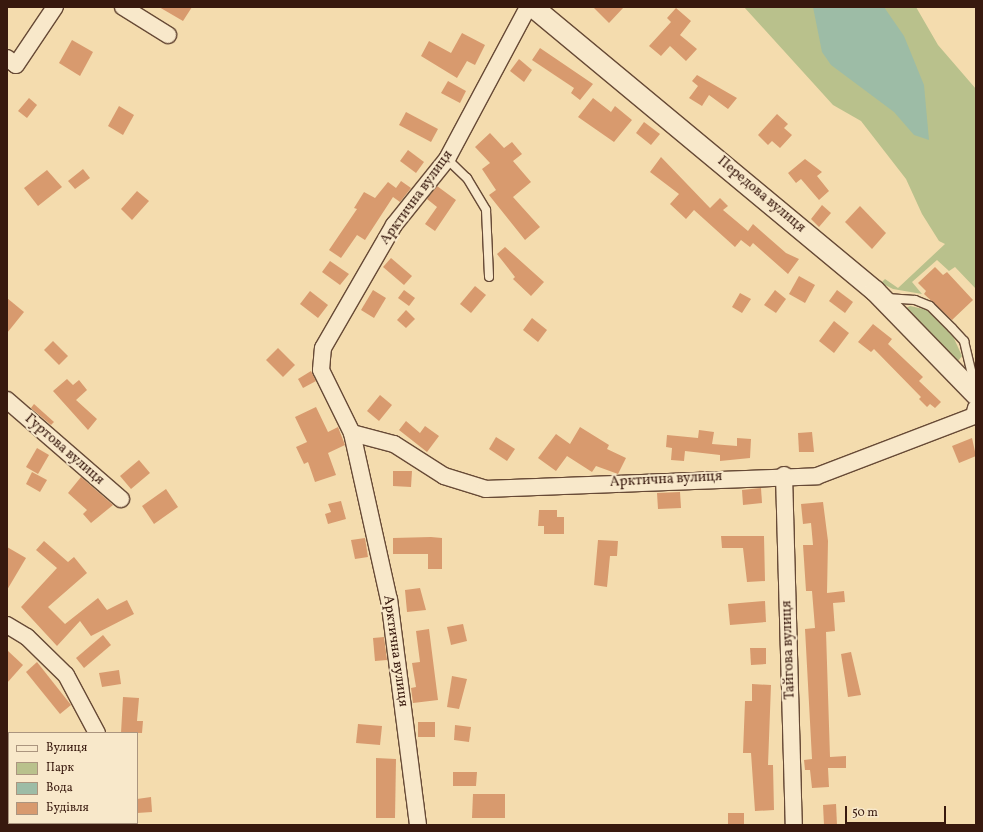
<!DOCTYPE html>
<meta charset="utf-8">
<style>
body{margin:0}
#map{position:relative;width:983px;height:832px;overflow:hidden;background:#f4dcae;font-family:Vollkorn,serif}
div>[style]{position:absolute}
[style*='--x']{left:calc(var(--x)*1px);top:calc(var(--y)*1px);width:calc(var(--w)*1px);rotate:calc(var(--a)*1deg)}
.green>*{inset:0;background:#b9c18c}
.water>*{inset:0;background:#9dbca6}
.building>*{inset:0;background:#d89a6e}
.roads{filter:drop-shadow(1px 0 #674a36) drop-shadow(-1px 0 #674a36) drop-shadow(0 1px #674a36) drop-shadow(0 -1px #674a36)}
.service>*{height:8px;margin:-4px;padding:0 4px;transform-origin:4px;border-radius:4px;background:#f8e8ca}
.minor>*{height:16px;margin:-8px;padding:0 8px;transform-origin:8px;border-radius:8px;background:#f8e8ca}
.tertiary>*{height:20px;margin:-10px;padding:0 10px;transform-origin:10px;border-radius:10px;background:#f8e8ca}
span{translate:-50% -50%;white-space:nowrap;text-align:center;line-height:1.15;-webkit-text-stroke:4px #f8e8ca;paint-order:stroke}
.street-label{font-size:14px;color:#38190e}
.frame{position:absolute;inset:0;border:8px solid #38190e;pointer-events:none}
.legend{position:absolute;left:8px;top:732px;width:130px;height:92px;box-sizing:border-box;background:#f8e8ca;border:1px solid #ab957f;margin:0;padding:5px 7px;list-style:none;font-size:12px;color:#38190e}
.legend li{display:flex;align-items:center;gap:8px;height:20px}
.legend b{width:20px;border:1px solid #ab957f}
.scale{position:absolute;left:845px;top:806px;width:101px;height:18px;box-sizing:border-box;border:2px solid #38190e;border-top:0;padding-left:5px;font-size:12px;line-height:14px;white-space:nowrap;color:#38190e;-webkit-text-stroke:3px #f8e8ca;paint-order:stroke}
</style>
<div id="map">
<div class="green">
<i style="clip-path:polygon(744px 7px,916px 7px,938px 45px,976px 89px,976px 289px,955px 267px,949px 271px,937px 260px,912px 282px,922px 294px,893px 289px,881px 283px,885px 279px,898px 288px,945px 244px,939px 241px,922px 214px,906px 179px,861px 121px,833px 105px)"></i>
<i style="clip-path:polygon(910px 306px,928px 310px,952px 334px,962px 356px,958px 361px,906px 308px)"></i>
</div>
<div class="water">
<i style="clip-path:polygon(813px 7px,884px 7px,904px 36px,924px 85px,929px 140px,914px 135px,894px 112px,831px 65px,822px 52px)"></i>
</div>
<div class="building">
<i style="clip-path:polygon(159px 7px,192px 7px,183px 21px)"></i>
<i style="clip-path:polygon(593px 7px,624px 7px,609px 23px)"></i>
<i style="clip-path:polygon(676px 8px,691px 21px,680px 35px,697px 49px,686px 61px,670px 46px,661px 56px,649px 46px,671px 22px,667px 18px)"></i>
<i style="clip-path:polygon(462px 33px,485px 45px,475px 65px,467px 61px,457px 78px,421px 56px,429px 41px,451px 53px)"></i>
<i style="clip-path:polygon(72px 40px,93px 52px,80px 76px,59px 63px)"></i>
<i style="clip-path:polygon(540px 48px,593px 84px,580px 100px,571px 93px,574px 88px,532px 60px)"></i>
<i style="clip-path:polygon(519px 59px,532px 70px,524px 82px,510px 71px)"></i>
<i style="clip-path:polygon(697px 75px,737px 98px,728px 109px,709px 95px,702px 106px,689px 98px,698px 86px,692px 81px)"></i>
<i style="clip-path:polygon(448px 81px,466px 91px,460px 103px,441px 93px)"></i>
<i style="clip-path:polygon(29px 98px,37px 105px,27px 118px,18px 111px)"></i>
<i style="clip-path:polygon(593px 98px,611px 112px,615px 106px,632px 120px,614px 142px,578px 117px)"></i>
<i style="clip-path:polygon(119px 106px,134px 115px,123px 135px,108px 126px)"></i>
<i style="clip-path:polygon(406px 112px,438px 129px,431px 142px,399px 125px)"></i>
<i style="clip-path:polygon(777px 114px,788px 124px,784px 128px,792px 135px,780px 148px,772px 141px,768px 145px,758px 135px)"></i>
<i style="clip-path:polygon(644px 122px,660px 134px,651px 145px,636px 133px)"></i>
<i style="clip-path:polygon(490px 133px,504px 148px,512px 142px,522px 154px,513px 161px,531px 182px,513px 197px,540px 227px,525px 240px,489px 195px,496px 190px,482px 169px,490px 163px,475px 147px)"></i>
<i style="clip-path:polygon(408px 150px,424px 162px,416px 173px,400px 161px)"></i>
<i style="clip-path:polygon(661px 157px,710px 208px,720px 198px,728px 206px,723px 210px,748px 231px,753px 224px,786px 253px,799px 259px,788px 274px,753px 243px,750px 247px,741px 240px,735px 247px,694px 210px,686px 219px,670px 204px,679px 194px,650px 172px)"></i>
<i style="clip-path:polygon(805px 159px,822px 172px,817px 176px,829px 191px,819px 200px,801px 179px,796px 183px,788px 173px)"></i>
<i style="clip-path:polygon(83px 169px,90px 178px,75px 189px,68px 181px)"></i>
<i style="clip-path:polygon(47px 170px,62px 187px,38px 206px,24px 188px)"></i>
<i style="clip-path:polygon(401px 181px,411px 188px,400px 202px,393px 197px,365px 240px,357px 235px,341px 258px,329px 250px,357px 209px,354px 208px,364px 192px,375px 198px,388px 182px,396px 188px)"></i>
<i style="clip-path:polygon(437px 186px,456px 200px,435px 231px,425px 224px,437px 207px,427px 199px)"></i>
<i style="clip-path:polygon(137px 191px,149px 201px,132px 220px,121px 209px)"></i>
<i style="clip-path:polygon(822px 205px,831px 213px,819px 227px,811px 219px)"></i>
<i style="clip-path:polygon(860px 206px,886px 233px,872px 249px,845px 222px)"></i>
<i style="clip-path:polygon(505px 247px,544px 282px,531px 296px,513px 279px,515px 277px,497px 254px)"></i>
<i style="clip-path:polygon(391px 258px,412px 276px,404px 285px,383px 267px)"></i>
<i style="clip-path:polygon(330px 261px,349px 274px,340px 285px,322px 272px)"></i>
<i style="clip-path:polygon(935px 267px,943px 275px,947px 272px,973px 300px,952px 320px,924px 294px,926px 291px,918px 283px)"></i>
<i style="clip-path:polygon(799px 276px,815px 285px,805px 303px,789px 294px)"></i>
<i style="clip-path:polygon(475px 286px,486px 295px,471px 313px,460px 304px)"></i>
<i style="clip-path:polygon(373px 290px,386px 298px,374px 318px,361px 310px)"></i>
<i style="clip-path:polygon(404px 290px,415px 298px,409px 306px,398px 298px)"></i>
<i style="clip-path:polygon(775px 290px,786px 299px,776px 313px,764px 305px)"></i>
<i style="clip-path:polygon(837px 290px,853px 302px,845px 313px,829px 301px)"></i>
<i style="clip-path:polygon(310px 291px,328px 305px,318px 318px,300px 304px)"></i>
<i style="clip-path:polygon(740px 293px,751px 299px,742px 313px,732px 307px)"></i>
<i style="clip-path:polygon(7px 298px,24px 312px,7px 333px)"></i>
<i style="clip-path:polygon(406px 310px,415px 319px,406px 328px,397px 320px)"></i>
<i style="clip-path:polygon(532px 318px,547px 330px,538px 342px,523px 330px)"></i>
<i style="clip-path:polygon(834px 321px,849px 333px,834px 353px,819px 341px)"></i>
<i style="clip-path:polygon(873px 324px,892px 339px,888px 344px,923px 377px,919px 381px,941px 402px,935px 408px,930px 404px,927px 407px,919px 399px,921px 397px,874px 349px,871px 352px,858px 342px)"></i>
<i style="clip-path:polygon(53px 341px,68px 356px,59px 365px,44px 350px)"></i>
<i style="clip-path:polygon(278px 348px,295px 365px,283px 377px,266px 360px)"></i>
<i style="clip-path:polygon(311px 371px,316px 381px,303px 388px,298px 379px)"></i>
<i style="clip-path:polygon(67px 379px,73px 385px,79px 380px,87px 390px,76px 400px,97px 419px,88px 430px,53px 391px)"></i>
<i style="clip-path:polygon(380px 395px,392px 405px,379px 421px,367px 411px)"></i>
<i style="clip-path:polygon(34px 404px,54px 422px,51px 425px,31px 408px)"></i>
<i style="clip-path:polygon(316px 407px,328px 432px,338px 427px,345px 445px,328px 453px,336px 475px,315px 482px,308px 462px,304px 464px,296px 447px,307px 442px,295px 417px)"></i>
<i style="clip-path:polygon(406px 421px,420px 433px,425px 426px,439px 436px,427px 452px,399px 430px)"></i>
<i style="clip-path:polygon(580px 427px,609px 445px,607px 449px,626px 458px,618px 474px,596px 466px,592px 472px,567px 456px,556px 471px,538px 458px,556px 434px,570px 444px)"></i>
<i style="clip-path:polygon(699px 430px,714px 432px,712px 444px,737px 446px,737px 438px,751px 439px,750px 458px,720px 461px,720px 455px,685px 451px,684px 461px,671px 460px,672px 448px,666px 447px,667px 435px,698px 438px)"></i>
<i style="clip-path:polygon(812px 432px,814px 452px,799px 452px,798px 433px)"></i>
<i style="clip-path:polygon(496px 437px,515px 449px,507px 461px,489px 449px)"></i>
<i style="clip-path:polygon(972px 438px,976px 456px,959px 463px,952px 446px)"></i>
<i style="clip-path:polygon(37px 448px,49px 455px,38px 474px,26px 467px)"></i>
<i style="clip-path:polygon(139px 460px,150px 473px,131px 489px,120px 476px)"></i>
<i style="clip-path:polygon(393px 471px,412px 471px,411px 487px,393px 486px)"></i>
<i style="clip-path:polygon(32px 472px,47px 480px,40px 492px,26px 484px)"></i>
<i style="clip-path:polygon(81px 477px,113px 505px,91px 523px,83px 514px,87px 510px,68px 493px)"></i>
<i style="clip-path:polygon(761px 488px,762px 503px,743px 505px,742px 490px)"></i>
<i style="clip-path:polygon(166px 489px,178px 507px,154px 524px,142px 506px)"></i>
<i style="clip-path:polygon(680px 492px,681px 508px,658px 509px,657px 493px)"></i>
<i style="clip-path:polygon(341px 501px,346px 519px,328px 524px,325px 514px,331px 512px,328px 504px)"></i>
<i style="clip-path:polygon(823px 502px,828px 541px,827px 593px,844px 591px,845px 602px,833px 603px,835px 631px,826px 632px,830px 757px,846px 756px,846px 768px,828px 768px,829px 787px,812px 788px,810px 770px,805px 770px,804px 760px,812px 759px,805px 629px,815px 628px,812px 591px,806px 591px,803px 545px,813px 545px,811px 523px,803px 524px,801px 504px)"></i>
<i style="clip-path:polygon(539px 510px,557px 510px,557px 517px,564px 517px,564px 534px,544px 534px,544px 526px,538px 526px)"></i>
<i style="clip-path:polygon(721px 536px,764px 536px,765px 581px,747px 582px,743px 548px,722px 548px)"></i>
<i style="clip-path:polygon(431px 537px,442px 538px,442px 569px,428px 569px,428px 554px,393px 554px,393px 538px)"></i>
<i style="clip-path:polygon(365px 538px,368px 557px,355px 559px,351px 540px)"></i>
<i style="clip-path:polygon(598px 540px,618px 541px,617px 556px,610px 556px,607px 587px,594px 585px)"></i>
<i style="clip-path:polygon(44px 541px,68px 562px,74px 557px,87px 573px,48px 607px,65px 624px,98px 598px,107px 610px,127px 600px,134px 614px,91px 636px,80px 621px,57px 646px,21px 607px,57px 568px,36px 550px)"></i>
<i style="clip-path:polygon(7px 547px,26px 558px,7px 590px)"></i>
<i style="clip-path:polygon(420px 588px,426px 610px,407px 612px,405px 590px)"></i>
<i style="clip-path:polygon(765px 601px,766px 622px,730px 625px,728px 604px)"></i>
<i style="clip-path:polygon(463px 624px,467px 641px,451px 645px,447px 627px)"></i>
<i style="clip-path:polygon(429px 629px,438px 700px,413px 703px,411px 688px,416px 687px,412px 663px,420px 662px,416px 631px)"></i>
<i style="clip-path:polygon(103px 635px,111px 645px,84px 668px,76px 658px)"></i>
<i style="clip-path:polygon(384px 637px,387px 660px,375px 661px,373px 638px)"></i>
<i style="clip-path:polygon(750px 648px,766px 648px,766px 664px,751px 665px)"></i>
<i style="clip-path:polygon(7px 650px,23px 665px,7px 683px)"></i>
<i style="clip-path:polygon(851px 652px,861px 695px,848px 697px,841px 654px)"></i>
<i style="clip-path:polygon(37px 662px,71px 705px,60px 714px,26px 672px)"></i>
<i style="clip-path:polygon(119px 670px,121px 684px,102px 687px,99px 673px)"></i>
<i style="clip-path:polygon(452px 676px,467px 679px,459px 709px,447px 707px)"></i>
<i style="clip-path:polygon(752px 684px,771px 685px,768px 765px,773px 765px,774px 810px,755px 811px,751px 753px,743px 753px,745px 701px,752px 701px)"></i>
<i style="clip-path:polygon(123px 697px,139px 698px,137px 721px,143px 721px,142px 733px,121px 733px)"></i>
<i style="clip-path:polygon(418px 722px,435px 722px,435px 737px,418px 737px)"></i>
<i style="clip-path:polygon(358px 724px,382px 726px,380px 745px,356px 743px)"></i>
<i style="clip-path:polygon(455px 725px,471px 727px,469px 742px,454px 740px)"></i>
<i style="clip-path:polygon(376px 758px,396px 759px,395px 818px,376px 818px)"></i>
<i style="clip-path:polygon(453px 772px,477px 772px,476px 786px,453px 786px)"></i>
<i style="clip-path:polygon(473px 794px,505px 794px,505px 818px,472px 818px)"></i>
<i style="clip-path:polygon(151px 797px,152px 812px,137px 813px,137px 799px)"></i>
<i style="clip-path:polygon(836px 804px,837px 825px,824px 825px,823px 805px)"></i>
<i style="clip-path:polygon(728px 813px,744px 813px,744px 825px,728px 825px)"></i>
</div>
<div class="roads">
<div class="service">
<i style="--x:447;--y:159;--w:28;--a:44"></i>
<i style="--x:467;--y:178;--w:37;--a:59"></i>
<i style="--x:486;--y:210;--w:67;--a:87.4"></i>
<i style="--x:887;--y:298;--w:28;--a:4"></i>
<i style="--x:915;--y:300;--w:16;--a:22"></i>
<i style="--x:930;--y:306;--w:31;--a:45"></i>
<i style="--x:952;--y:328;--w:18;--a:47"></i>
<i style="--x:964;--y:341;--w:47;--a:76.6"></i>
</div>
<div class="minor">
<i style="--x:123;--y:7;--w:53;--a:31.9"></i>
<i style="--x:7;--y:58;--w:11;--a:38"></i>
<i style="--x:16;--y:65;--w:70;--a:-56.1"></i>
<i style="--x:7;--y:400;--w:151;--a:41"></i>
<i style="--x:352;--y:433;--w:43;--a:14.7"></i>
<i style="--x:394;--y:444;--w:59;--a:32.6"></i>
<i style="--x:444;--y:476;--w:44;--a:17.2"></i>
<i style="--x:486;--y:489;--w:331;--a:-2.2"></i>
<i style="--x:817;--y:476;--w:168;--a:-20.9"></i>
<i style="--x:974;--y:416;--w:8;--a:-76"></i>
<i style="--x:784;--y:475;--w:350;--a:88.4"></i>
<i style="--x:7;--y:625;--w:23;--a:31"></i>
<i style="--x:27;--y:637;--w:54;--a:44.3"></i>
<i style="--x:66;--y:675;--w:66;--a:61.9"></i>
<i style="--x:120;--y:823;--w:2;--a:90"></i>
<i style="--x:418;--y:825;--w:227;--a:-97.3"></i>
<i style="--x:389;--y:600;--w:171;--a:-102.5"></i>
<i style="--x:352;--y:433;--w:70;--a:-116.2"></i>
<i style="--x:321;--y:370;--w:22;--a:-85"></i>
<i style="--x:323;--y:348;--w:142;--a:-60"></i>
<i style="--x:394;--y:225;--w:85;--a:-51.2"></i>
<i style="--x:447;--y:159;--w:172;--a:-61.9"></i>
</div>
<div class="tertiary">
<i style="--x:533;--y:7;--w:445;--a:39.7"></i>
<i style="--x:875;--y:291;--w:145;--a:45.8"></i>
</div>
</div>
<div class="street-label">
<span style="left:761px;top:195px;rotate:40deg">Передова вулиця</span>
<span style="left:417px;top:198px;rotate:-54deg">Арктична вулиця</span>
<span style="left:64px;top:450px;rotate:41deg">Гуртова вулиця</span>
<span style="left:666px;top:480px;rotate:-3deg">Арктична вулиця</span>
<span style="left:789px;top:650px;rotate:-92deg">Тайгова вулиця</span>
<span style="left:395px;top:651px;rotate:82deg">Арктична вулиця</span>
</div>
<div class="frame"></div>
<ul class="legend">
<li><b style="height:5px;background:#f8e8ca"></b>Вулиця</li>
<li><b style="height:11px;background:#b9c18c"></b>Парк</li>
<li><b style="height:11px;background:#9dbca6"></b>Вода</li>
<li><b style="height:11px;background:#d89a6e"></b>Будівля</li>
</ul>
<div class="scale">50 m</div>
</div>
